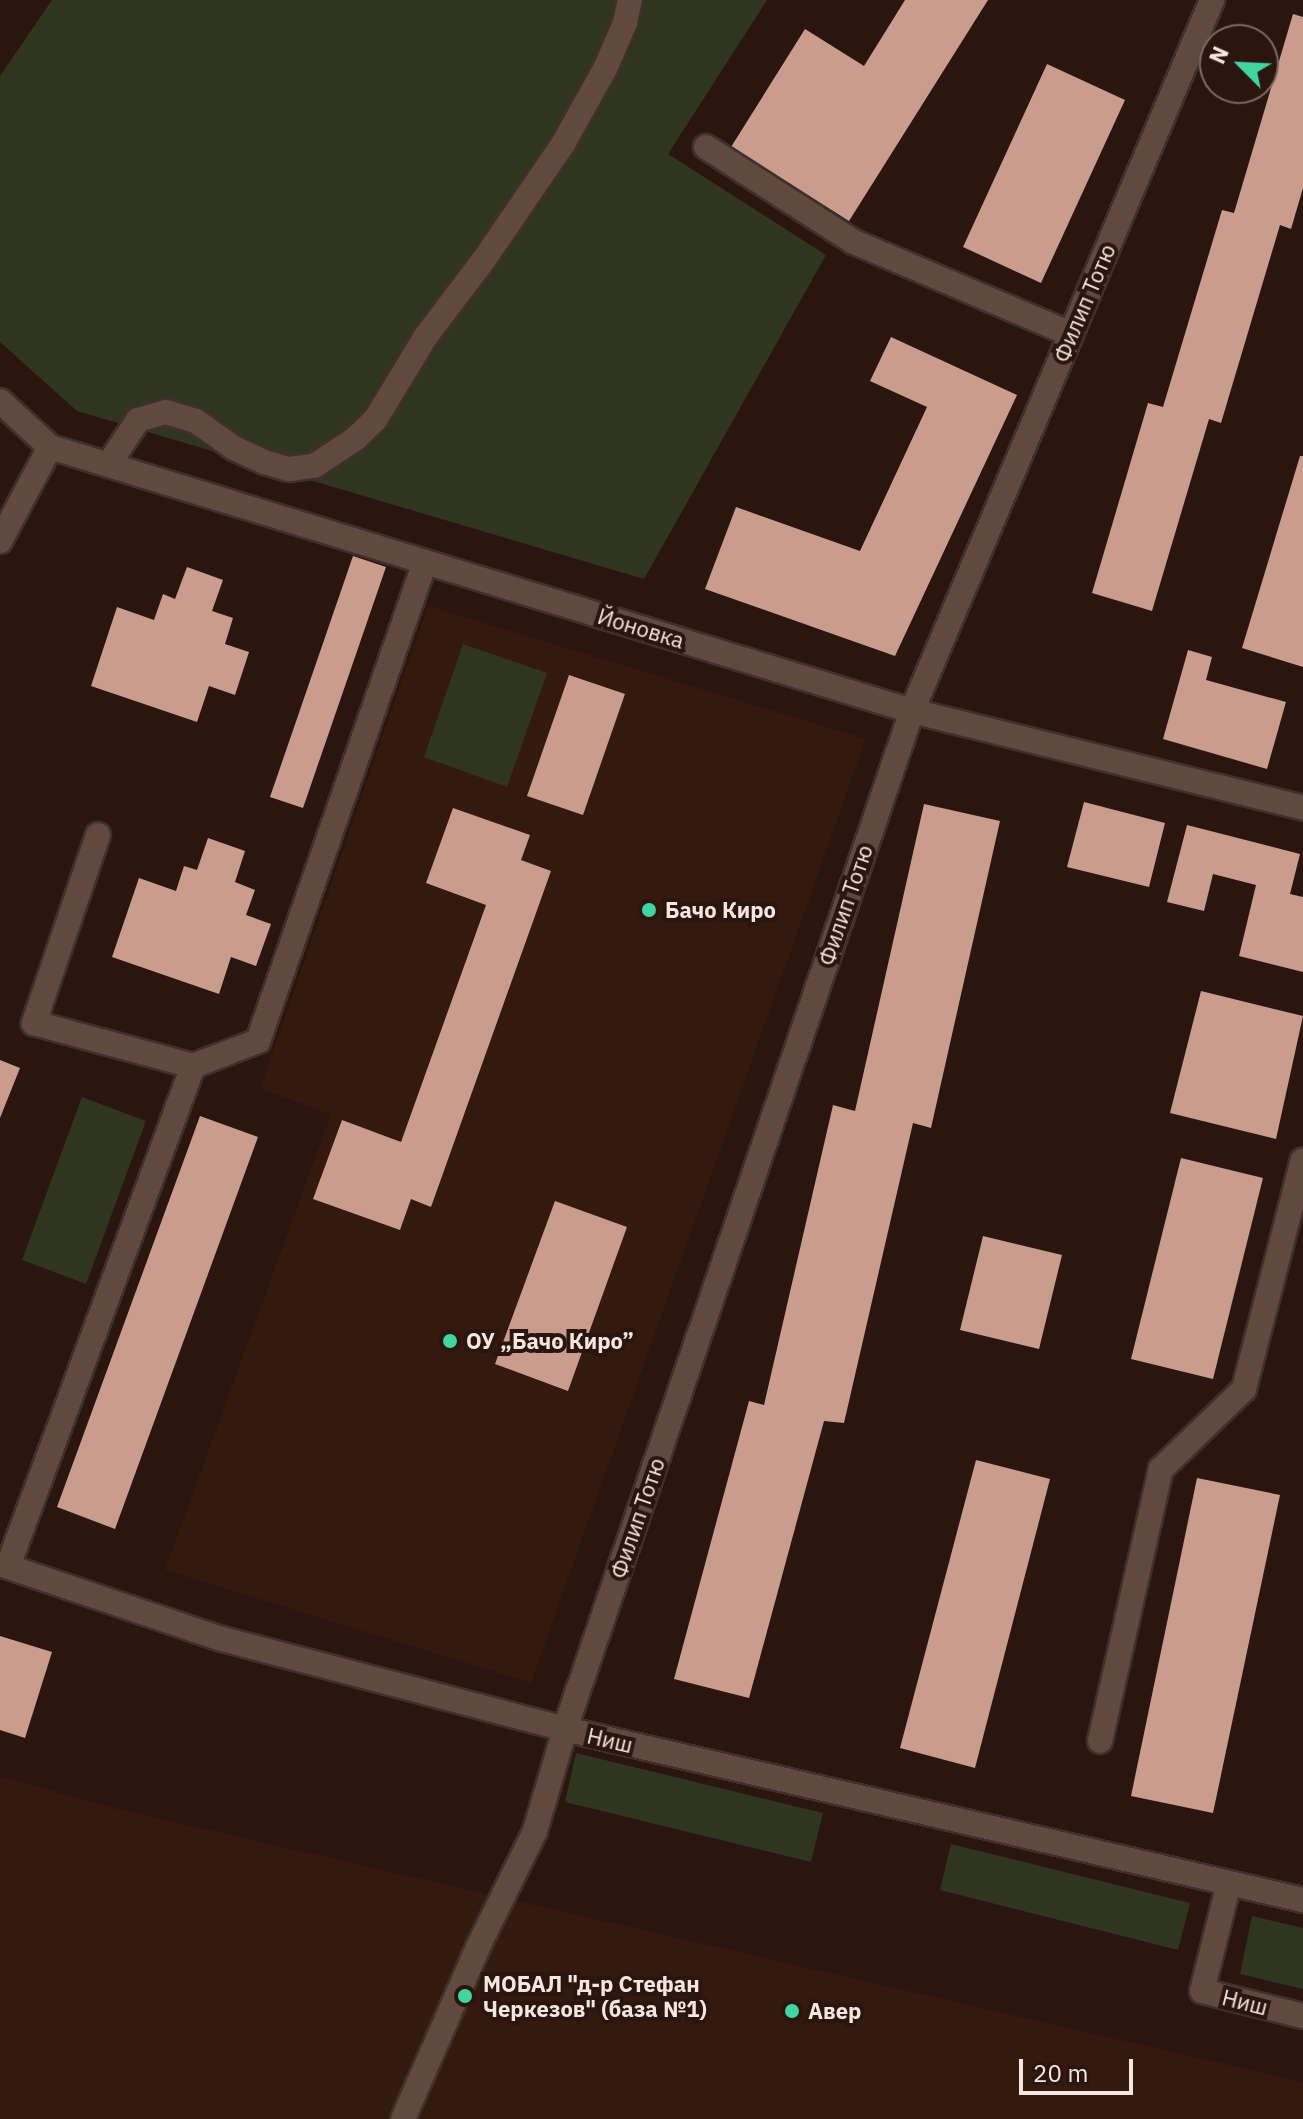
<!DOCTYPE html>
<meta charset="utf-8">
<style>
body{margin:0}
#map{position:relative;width:1303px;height:2119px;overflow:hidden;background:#2a160e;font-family:"IBM Plex Sans",sans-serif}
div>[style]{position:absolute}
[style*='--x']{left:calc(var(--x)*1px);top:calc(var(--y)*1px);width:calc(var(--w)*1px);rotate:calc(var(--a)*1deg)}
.built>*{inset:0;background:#34190f}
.green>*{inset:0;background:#303520}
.building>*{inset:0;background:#c99c8e}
.roads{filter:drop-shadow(2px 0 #3f302d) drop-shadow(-2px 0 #3f302d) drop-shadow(0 2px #3f302d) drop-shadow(0 -2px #3f302d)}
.minor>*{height:24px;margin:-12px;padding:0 12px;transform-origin:12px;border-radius:12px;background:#614940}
.dots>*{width:22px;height:22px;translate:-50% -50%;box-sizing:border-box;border:4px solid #2a160e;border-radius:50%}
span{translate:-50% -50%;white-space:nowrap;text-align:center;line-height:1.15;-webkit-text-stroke:8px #2a160e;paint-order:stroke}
.street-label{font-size:22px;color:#f5e6e1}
.poi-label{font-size:22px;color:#f5e6e1;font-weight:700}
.left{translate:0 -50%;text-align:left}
.north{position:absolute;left:1199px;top:24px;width:80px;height:80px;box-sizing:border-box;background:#2a160e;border:2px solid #7b6962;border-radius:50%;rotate:294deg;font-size:22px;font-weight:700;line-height:32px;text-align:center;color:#f5e6e1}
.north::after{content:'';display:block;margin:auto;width:28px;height:36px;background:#42d4a0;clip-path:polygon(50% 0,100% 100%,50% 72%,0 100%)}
.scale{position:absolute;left:1019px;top:2059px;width:114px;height:36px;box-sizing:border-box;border:4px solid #f5e6e1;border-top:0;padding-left:10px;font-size:24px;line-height:28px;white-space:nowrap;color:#f5e6e1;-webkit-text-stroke:6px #2a160e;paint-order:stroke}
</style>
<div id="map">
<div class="built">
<i style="clip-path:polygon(428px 606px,866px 739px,531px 1683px,165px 1570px,331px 1114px,260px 1089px)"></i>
<i style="clip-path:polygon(0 1776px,109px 1807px,1303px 2082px,1303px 2119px,0 2119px)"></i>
</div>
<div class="green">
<i style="clip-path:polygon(52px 0,767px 0,668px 154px,826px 255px,644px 579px,77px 411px,0 342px,0 76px)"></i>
<i style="clip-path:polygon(463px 644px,547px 673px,507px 787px,424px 757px)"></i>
<i style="clip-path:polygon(82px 1097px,146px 1121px,86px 1284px,22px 1260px)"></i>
<i style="clip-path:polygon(576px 1753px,823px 1813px,811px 1862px,565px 1802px)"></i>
<i style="clip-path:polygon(951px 1844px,1190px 1903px,1178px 1950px,940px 1890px)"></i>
<i style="clip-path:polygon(1252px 1916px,1303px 1928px,1303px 1989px,1240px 1974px)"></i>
</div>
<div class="building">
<i style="clip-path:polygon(905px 0,988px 0,849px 221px,731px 147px,805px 29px,864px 66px)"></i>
<i style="clip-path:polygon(1293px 14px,1303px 17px,1303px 188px,1291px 229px,1280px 225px,1221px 423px,1209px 419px,1152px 611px,1092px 593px,1148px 403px,1163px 407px,1222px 210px,1234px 213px)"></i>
<i style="clip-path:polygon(1047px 64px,1125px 100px,1041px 283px,963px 247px)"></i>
<i style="clip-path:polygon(891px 337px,1017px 395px,895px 656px,705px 589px,736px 507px,860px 551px,927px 407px,870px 381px)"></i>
<i style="clip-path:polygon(1300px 456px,1303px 456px,1303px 667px,1242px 648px)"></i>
<i style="clip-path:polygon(353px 556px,386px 567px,303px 808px,270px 797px)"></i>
<i style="clip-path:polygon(187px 567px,223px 580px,212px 611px,233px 618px,225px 644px,249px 652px,235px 695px,209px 686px,197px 722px,91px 686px,117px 607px,154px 620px,163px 594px,175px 599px)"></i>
<i style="clip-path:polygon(1188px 650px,1212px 657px,1206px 680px,1286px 702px,1267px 769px,1163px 739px)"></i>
<i style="clip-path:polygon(569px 675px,625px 694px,583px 815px,527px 796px)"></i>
<i style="clip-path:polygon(1084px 802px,1165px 823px,1149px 887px,1067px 867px)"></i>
<i style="clip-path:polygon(924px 804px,1000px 821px,931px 1128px,913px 1123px,844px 1423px,824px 1421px,749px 1698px,674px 1679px,749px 1401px,764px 1405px,833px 1105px,855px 1111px)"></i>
<i style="clip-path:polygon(453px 808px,530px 835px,521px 860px,551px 871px,431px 1207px,411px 1199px,400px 1230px,313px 1199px,342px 1120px,401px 1142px,486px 905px,426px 883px)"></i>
<i style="clip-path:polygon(1187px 825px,1300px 854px,1290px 894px,1303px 897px,1303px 972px,1239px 956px,1256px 885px,1213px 874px,1204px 911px,1167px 902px)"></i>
<i style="clip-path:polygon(208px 838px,245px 851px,235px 882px,255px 890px,246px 915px,271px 924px,256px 966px,231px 957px,219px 994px,112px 957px,139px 878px,176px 891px,184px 866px,197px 870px)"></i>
<i style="clip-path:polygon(1201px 991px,1303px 1016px,1276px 1139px,1170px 1113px)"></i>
<i style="clip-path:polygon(0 1060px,20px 1068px,0 1118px)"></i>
<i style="clip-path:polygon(200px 1116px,258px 1137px,115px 1529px,57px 1507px)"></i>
<i style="clip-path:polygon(1181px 1158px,1263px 1178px,1213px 1379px,1131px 1359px)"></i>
<i style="clip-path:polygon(555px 1201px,627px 1227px,568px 1391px,495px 1364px)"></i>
<i style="clip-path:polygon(983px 1236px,1062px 1255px,1039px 1349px,960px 1330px)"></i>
<i style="clip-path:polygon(976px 1460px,1050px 1479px,975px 1768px,900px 1748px)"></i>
<i style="clip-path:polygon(1197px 1478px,1280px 1495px,1213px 1813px,1131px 1796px)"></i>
<i style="clip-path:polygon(0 1636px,52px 1652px,25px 1738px,0 1730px)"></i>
</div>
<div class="roads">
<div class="minor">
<i style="--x:706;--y:147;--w:176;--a:32.7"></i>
<i style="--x:854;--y:242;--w:236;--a:23"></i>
<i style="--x:0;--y:401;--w:68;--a:42.6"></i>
<i style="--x:50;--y:447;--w:902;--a:17.03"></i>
<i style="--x:912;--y:711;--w:403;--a:13.9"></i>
<i style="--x:108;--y:465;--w:54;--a:-56.3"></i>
<i style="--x:138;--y:420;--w:29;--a:-16"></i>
<i style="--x:166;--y:412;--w:31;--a:17"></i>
<i style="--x:196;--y:421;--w:47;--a:35.4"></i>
<i style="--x:234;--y:448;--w:33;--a:25"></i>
<i style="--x:264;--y:462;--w:26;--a:16"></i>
<i style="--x:289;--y:469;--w:25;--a:-7"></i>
<i style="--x:314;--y:466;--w:49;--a:-33.4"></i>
<i style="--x:355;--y:439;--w:28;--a:-44"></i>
<i style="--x:375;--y:420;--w:98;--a:-58.7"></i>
<i style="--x:426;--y:336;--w:94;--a:-52.8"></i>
<i style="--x:483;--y:261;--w:142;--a:-55.6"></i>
<i style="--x:563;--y:144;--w:86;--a:-60.8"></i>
<i style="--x:605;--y:69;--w:50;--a:-66.5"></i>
<i style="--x:625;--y:23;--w:24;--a:-78"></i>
<i style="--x:0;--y:541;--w:106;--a:-62"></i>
<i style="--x:98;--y:835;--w:199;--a:108.8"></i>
<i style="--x:34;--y:1023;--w:165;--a:15.1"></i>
<i style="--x:0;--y:1564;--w:234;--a:18.7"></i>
<i style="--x:222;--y:1639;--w:355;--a:14.7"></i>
<i style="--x:565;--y:1729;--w:758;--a:13.05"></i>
<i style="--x:8;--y:1566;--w:533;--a:-69.7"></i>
<i style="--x:193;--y:1066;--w:70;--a:-21"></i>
<i style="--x:258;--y:1041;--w:507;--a:-70.78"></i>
<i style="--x:1100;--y:1741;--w:279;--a:-77.4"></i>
<i style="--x:1161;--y:1469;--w:115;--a:-43.9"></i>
<i style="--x:1244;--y:1389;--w:236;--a:-75.6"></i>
<i style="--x:1229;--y:1883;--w:111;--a:104"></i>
<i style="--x:1202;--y:1991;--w:104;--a:13.9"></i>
<i style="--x:403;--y:2119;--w:188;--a:-66.4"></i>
<i style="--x:478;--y:1947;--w:129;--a:-63.8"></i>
<i style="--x:535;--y:1831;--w:106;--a:-73.6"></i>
<i style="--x:565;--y:1729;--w:1076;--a:-71.18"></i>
<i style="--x:912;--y:711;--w:772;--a:-67.12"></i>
</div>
</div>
<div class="dots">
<i style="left:649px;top:910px;background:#42d4a0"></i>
<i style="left:450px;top:1341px;background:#42d4a0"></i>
<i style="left:465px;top:1996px;background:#42d4a0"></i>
<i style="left:792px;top:2011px;background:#42d4a0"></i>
</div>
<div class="street-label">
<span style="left:1084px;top:303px;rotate:-67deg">Филип Тотю</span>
<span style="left:641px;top:628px;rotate:17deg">Йоновка</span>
<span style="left:845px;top:905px;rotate:-71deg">Филип Тотю</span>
<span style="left:637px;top:1518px;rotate:-71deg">Филип Тотю</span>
<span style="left:610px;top:1740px;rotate:13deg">Ниш</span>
<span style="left:1245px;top:2002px;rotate:14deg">Ниш</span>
</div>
<div class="poi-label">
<span class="left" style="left:665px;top:910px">Бачо Киро</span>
<span class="left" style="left:466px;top:1341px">ОУ „Бачо Киро”</span>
<span class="left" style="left:483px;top:1996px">МОБАЛ "д-р Стефан<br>Черкезов" (база №1)</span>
<span class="left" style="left:808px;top:2011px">Авер</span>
</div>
<div class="north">N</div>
<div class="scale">20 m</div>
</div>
